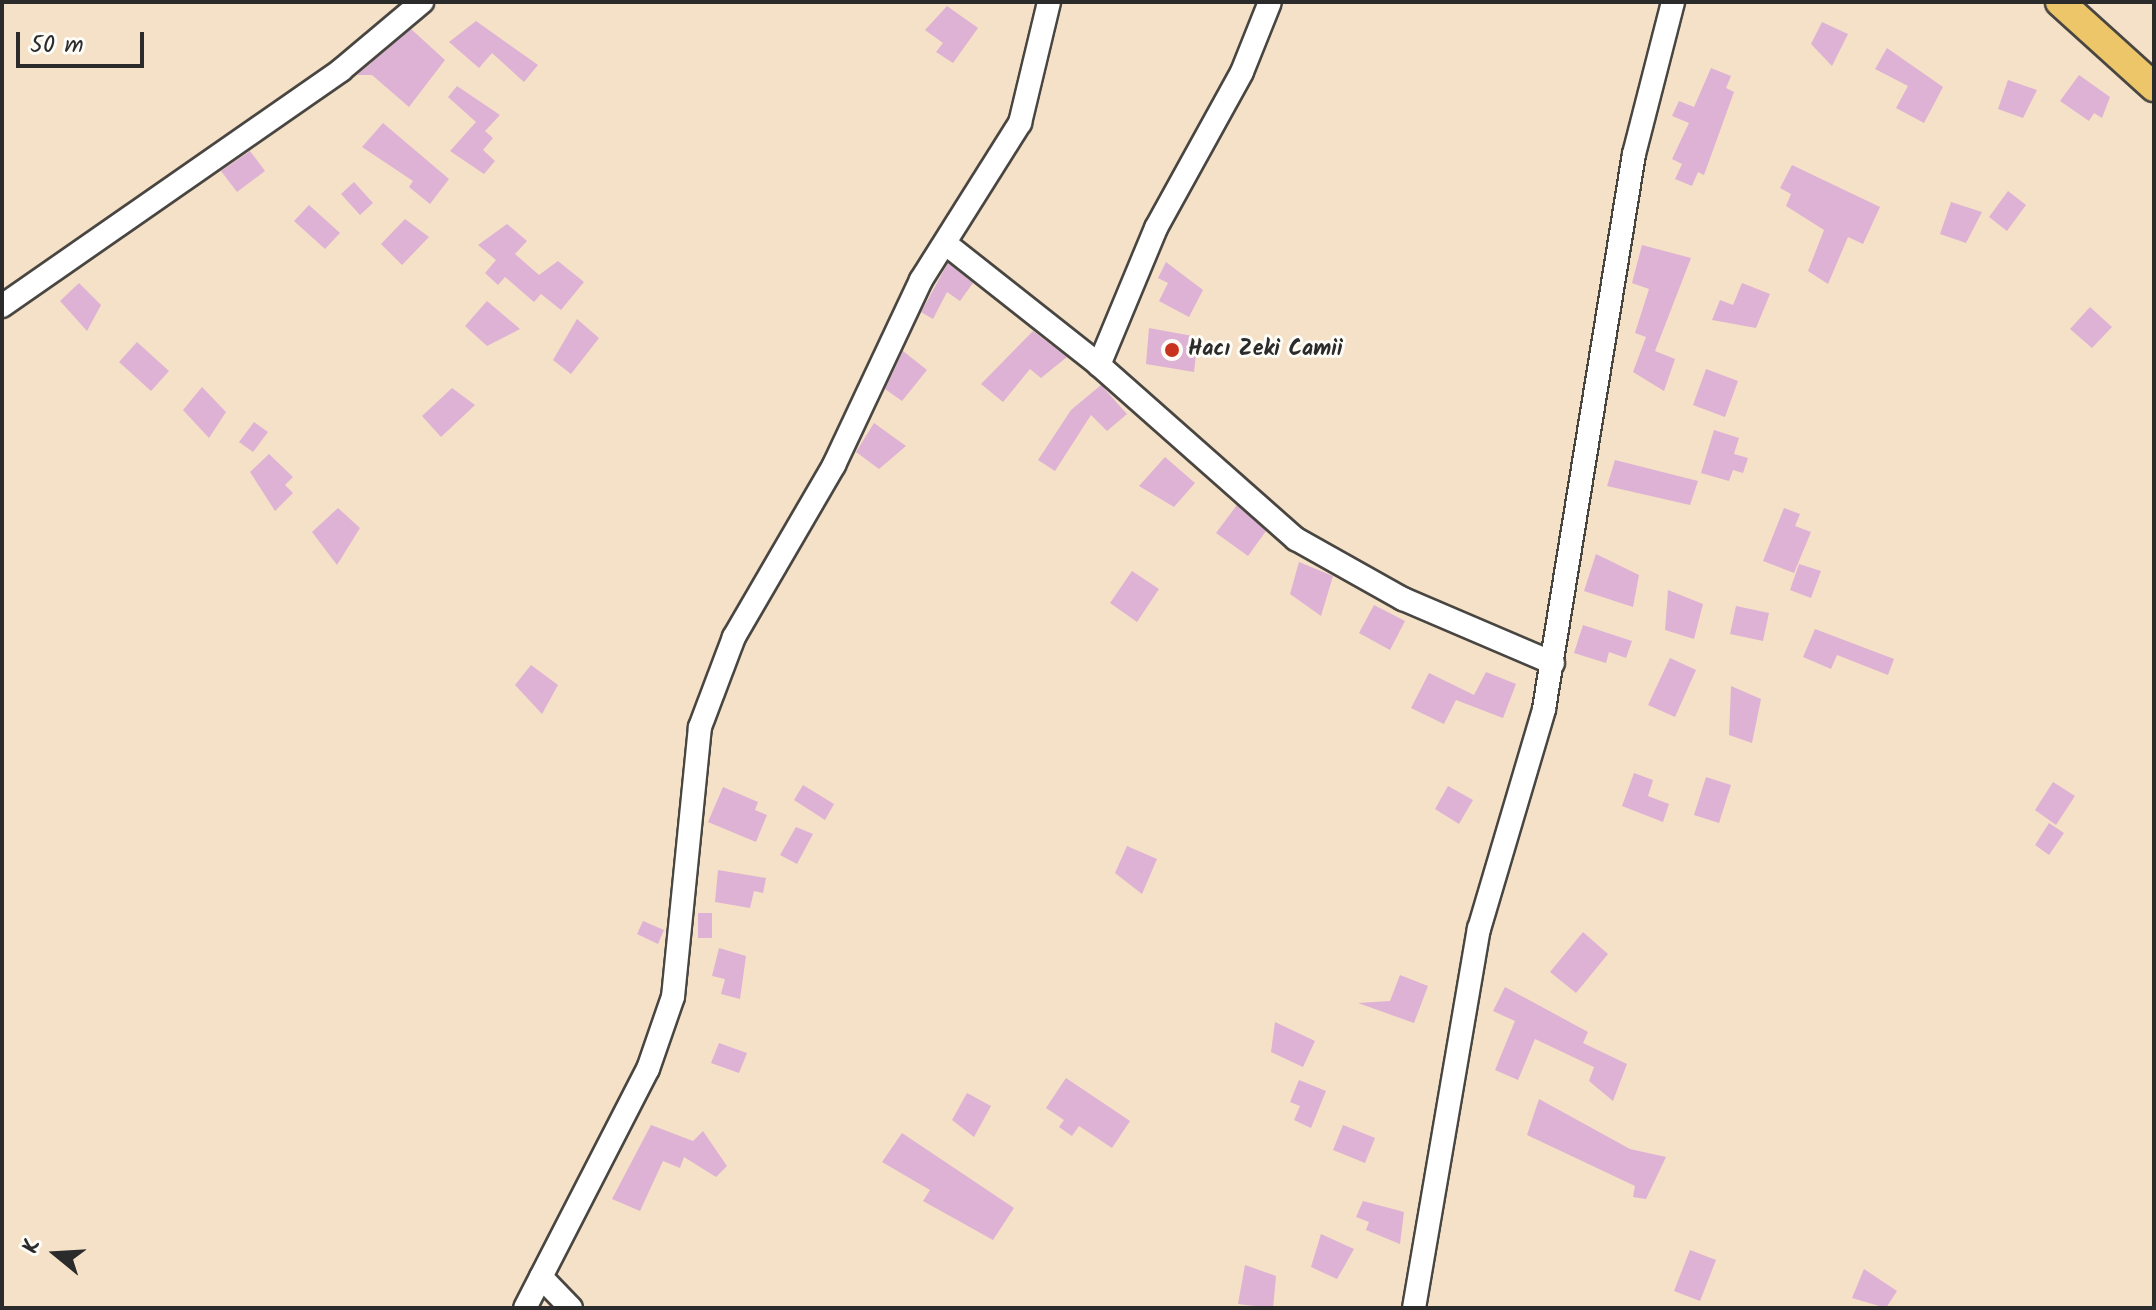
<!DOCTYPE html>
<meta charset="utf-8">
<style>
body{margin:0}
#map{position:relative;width:2156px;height:1310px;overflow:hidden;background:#f5e1c7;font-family:Kalam,sans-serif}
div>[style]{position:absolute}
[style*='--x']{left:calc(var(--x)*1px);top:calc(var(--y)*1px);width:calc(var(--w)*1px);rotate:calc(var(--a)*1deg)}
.building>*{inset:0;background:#deb2d4}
.roads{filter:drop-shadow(2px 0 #494642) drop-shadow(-2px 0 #494642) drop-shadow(0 2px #494642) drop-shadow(0 -2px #494642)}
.minor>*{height:22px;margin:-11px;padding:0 11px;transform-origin:11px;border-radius:11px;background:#fff}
.major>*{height:28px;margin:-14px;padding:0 14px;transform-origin:14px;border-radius:14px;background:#ecc669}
.dots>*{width:22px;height:22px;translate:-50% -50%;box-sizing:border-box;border:4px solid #fdfcf7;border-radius:50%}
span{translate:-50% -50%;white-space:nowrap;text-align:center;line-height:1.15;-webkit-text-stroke:6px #fdfcf7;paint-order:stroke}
.poi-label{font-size:22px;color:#2b2b2b;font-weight:700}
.left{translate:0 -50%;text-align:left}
.frame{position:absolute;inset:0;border:4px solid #2b2b2b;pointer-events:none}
.north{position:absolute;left:16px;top:1214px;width:80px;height:80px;-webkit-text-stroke:6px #fdfcf7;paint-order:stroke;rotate:288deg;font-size:22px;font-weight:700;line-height:32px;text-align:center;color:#2b2b2b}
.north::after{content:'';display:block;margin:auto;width:28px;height:36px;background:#2b2b2b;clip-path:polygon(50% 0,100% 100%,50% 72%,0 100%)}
.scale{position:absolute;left:16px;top:32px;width:128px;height:36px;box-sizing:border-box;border:4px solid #2b2b2b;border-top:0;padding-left:10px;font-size:24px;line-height:28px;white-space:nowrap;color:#2b2b2b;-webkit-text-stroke:6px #fdfcf7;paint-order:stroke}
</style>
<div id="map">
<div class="building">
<i style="clip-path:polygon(947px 6px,978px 28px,953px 63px,936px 52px,943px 43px,925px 30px)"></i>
<i style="clip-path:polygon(476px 21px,538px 65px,524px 82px,492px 53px,479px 68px,449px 42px)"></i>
<i style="clip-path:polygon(1822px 22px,1848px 34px,1832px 66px,1811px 44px)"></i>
<i style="clip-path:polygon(411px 29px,445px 60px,409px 107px,372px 75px,357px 75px)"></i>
<i style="clip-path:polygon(1887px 48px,1943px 87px,1924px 123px,1896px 108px,1908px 86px,1875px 69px)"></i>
<i style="clip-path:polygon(1711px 68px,1731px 76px,1726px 88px,1734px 92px,1704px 175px,1698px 172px,1692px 186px,1675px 179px,1682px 164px,1672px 159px,1689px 123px,1672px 116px,1679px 101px,1694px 107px)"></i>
<i style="clip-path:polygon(2079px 75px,2110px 97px,2102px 118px,2094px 113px,2089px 121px,2060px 101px)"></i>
<i style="clip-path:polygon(2008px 80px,2037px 90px,2023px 118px,1998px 109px)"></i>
<i style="clip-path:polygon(457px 86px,500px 115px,485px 131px,493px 138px,483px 150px,495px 161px,484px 174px,450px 151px,476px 122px,448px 97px)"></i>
<i style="clip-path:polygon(383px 123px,449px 179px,430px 204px,409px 187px,413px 181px,362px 147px)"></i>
<i style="clip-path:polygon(250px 151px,265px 171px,237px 192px,221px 171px)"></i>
<i style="clip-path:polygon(1792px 165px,1880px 207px,1863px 244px,1848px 237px,1828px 284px,1808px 271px,1824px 230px,1786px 206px,1791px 194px,1780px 188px)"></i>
<i style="clip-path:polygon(354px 182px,373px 203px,360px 215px,341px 194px)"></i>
<i style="clip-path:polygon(2008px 191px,2026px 205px,2007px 231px,1989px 217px)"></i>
<i style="clip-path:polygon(1951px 202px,1982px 212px,1966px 243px,1940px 234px)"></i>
<i style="clip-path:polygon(309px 205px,340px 233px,325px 249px,294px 221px)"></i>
<i style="clip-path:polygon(405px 219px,429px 237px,402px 265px,381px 244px)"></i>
<i style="clip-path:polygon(507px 224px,527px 241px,515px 254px,539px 275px,558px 261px,584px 282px,561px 310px,541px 294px,534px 302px,505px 277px,498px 285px,485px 273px,496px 260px,478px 245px)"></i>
<i style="clip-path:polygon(1642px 245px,1691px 258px,1655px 351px,1675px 359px,1664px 391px,1633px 372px,1646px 337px,1635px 333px,1649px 289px,1632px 283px)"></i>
<i style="clip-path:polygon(1166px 262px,1203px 290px,1189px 317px,1159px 301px,1168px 283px,1158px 278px)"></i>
<i style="clip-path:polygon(948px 263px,973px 283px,960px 301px,947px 292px,933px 319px,921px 312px)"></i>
<i style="clip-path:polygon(79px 283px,101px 305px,87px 331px,60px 301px)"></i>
<i style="clip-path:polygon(1742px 283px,1770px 294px,1756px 328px,1712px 320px,1720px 300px,1733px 305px)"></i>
<i style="clip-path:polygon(487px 301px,520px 329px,487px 346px,465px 326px)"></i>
<i style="clip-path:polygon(2090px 307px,2112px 327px,2092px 348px,2070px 329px)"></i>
<i style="clip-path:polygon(577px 319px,599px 338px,571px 374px,553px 360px)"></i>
<i style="clip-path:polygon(1149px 328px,1198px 337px,1194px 372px,1146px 364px)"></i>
<i style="clip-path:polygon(1033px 331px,1067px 357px,1041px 378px,1030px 369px,1003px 402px,981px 384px)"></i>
<i style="clip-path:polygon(137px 342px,169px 371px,151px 391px,119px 362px)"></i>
<i style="clip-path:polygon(903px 351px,927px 370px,902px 401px,885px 389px)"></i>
<i style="clip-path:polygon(1706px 369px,1738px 381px,1725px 417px,1693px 405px)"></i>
<i style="clip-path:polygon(1101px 385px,1127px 414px,1107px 431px,1091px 415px,1055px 471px,1038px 460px,1071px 410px)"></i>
<i style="clip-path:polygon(202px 387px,226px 412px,209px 438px,183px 410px)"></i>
<i style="clip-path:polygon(452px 388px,475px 405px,441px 437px,422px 416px)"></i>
<i style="clip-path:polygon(254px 422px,268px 432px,253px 452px,239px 442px)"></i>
<i style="clip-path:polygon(874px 423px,906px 446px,879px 469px,856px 452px)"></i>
<i style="clip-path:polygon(1714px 430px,1739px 438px,1734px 454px,1748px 458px,1743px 473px,1733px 470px,1729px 481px,1701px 473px)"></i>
<i style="clip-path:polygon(269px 454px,293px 477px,285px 485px,293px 493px,275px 511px,250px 472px)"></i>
<i style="clip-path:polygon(1165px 457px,1195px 483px,1174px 507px,1139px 486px)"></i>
<i style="clip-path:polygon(1615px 460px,1698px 481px,1690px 505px,1607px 486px)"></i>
<i style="clip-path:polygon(1237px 505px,1266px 531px,1248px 556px,1216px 533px)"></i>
<i style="clip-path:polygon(338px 508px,360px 528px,337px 565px,312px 532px)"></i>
<i style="clip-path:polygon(1784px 508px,1800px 514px,1795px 526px,1811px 532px,1794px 573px,1763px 561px)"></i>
<i style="clip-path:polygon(1596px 554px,1639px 575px,1633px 607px,1584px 591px)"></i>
<i style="clip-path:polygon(1299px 562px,1333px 576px,1321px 616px,1290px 594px)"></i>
<i style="clip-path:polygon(1799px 564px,1821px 571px,1811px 598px,1790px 590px)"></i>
<i style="clip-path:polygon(1132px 571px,1159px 589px,1137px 622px,1110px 603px)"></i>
<i style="clip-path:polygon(1668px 590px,1703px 604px,1694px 639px,1665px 630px)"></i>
<i style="clip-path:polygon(1374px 605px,1405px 621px,1390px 650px,1359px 633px)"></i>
<i style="clip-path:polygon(1736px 606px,1769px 613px,1763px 641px,1730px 634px)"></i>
<i style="clip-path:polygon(1583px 625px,1632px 641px,1626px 658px,1609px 652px,1606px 663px,1574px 653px)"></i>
<i style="clip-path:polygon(1815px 629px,1894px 659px,1888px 675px,1837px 655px,1831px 669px,1803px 657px)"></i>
<i style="clip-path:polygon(1670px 658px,1696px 670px,1675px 717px,1648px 705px)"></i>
<i style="clip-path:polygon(531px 665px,558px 685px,542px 714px,515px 685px)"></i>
<i style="clip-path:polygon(1486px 672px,1516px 684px,1503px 718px,1456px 700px,1444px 724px,1411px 708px,1429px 673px,1474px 695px)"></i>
<i style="clip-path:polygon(1731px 686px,1761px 699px,1752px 743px,1729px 735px)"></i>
<i style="clip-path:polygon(1634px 773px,1653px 780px,1648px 796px,1669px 804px,1663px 822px,1622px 806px)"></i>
<i style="clip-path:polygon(1706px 777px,1731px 785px,1719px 823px,1694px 815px)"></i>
<i style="clip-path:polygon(2053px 782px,2075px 796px,2056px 825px,2035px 810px)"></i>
<i style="clip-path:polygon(803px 785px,834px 804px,825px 820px,794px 800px)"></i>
<i style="clip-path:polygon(1448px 786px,1473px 800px,1459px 824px,1435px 809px)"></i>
<i style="clip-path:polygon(723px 787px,758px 802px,755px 810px,767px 815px,756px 842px,708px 822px)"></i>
<i style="clip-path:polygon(2049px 823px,2064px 833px,2049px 855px,2035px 845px)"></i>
<i style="clip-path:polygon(796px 827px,813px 834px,797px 864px,780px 855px)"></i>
<i style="clip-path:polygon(1127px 846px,1157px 859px,1142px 894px,1115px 873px)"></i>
<i style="clip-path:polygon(718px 870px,766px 878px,763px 893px,754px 891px,750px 908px,715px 902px)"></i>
<i style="clip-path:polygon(698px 913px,712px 913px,712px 938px,698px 938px)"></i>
<i style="clip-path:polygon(643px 921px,664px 930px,658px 944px,637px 934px)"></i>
<i style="clip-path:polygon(1583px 932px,1608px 954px,1576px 993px,1550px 972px)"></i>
<i style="clip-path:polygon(719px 948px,746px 956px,740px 999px,721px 994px,725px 979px,712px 976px)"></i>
<i style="clip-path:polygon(1400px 975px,1428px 986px,1414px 1023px,1358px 1003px,1390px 1001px)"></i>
<i style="clip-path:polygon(1505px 987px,1588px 1032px,1583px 1043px,1627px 1064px,1613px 1101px,1589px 1081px,1594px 1067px,1535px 1039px,1518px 1080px,1495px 1070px,1515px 1021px,1493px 1011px)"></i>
<i style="clip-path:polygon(1275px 1022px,1315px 1041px,1303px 1067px,1271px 1052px)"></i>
<i style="clip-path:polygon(719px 1043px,747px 1053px,739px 1073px,711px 1063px)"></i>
<i style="clip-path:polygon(1066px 1078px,1130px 1121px,1112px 1148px,1079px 1126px,1072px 1136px,1059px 1127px,1064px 1120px,1046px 1108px)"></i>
<i style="clip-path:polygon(1299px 1080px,1326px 1091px,1311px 1128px,1294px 1120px,1300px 1106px,1290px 1102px)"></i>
<i style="clip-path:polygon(967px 1093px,991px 1106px,974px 1137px,952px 1120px)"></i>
<i style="clip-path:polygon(1539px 1099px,1630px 1149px,1666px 1157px,1646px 1199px,1633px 1197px,1635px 1186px,1527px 1135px)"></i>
<i style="clip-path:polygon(651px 1125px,693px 1141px,703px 1131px,727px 1166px,716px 1177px,684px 1157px,680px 1168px,663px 1161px,640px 1211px,612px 1199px)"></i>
<i style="clip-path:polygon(1343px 1125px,1375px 1138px,1365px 1163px,1333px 1150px)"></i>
<i style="clip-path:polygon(902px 1133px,1014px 1208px,993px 1240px,923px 1201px,930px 1190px,882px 1162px)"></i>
<i style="clip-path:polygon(1363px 1201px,1404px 1212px,1400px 1244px,1366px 1230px,1369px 1222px,1356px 1217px)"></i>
<i style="clip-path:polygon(1321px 1234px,1354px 1249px,1337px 1279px,1311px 1267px)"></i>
<i style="clip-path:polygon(1690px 1250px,1716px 1260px,1700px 1301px,1674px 1291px)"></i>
<i style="clip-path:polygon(1245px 1265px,1276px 1276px,1273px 1308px,1238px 1304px)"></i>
<i style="clip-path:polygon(1864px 1269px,1897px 1291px,1886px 1308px,1852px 1298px)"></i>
</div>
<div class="roads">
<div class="minor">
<i style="--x:946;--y:244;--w:195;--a:38.3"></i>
<i style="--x:1099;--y:365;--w:263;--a:41.5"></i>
<i style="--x:1296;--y:539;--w:123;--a:29.3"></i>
<i style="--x:1403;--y:599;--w:163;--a:23.1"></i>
<i style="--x:2;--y:306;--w:413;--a:-34.8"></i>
<i style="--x:341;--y:70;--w:106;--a:-40"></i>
<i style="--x:1099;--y:365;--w:148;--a:-67.4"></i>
<i style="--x:1156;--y:228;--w:178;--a:-61.1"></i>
<i style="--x:1242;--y:72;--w:75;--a:-68.2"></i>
<i style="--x:541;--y:1277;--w:43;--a:45.9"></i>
<i style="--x:525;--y:1308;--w:269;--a:-62.8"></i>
<i style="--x:648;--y:1069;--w:76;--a:-70.9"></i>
<i style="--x:673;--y:997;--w:271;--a:-84.3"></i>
<i style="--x:700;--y:727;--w:96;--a:-69.3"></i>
<i style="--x:734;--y:637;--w:199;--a:-59.8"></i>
<i style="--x:834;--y:465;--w:204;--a:-64.8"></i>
<i style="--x:921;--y:280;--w:186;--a:-57.8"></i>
<i style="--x:1020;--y:123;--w:124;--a:-76.5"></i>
<i style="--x:1414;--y:1308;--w:385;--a:-80.3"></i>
<i style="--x:1479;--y:929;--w:229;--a:-73.5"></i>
<i style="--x:1544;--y:709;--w:562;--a:-80.79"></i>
<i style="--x:1634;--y:154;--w:157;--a:-75.6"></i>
</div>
<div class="major">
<i style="--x:2060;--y:2;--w:127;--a:42.1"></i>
</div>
</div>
<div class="dots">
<i style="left:1172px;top:350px;background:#c8321e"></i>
</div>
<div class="poi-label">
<span class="left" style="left:1188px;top:350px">Hacı Zeki Camii</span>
</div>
<div class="frame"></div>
<div class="north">K</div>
<div class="scale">50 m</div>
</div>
